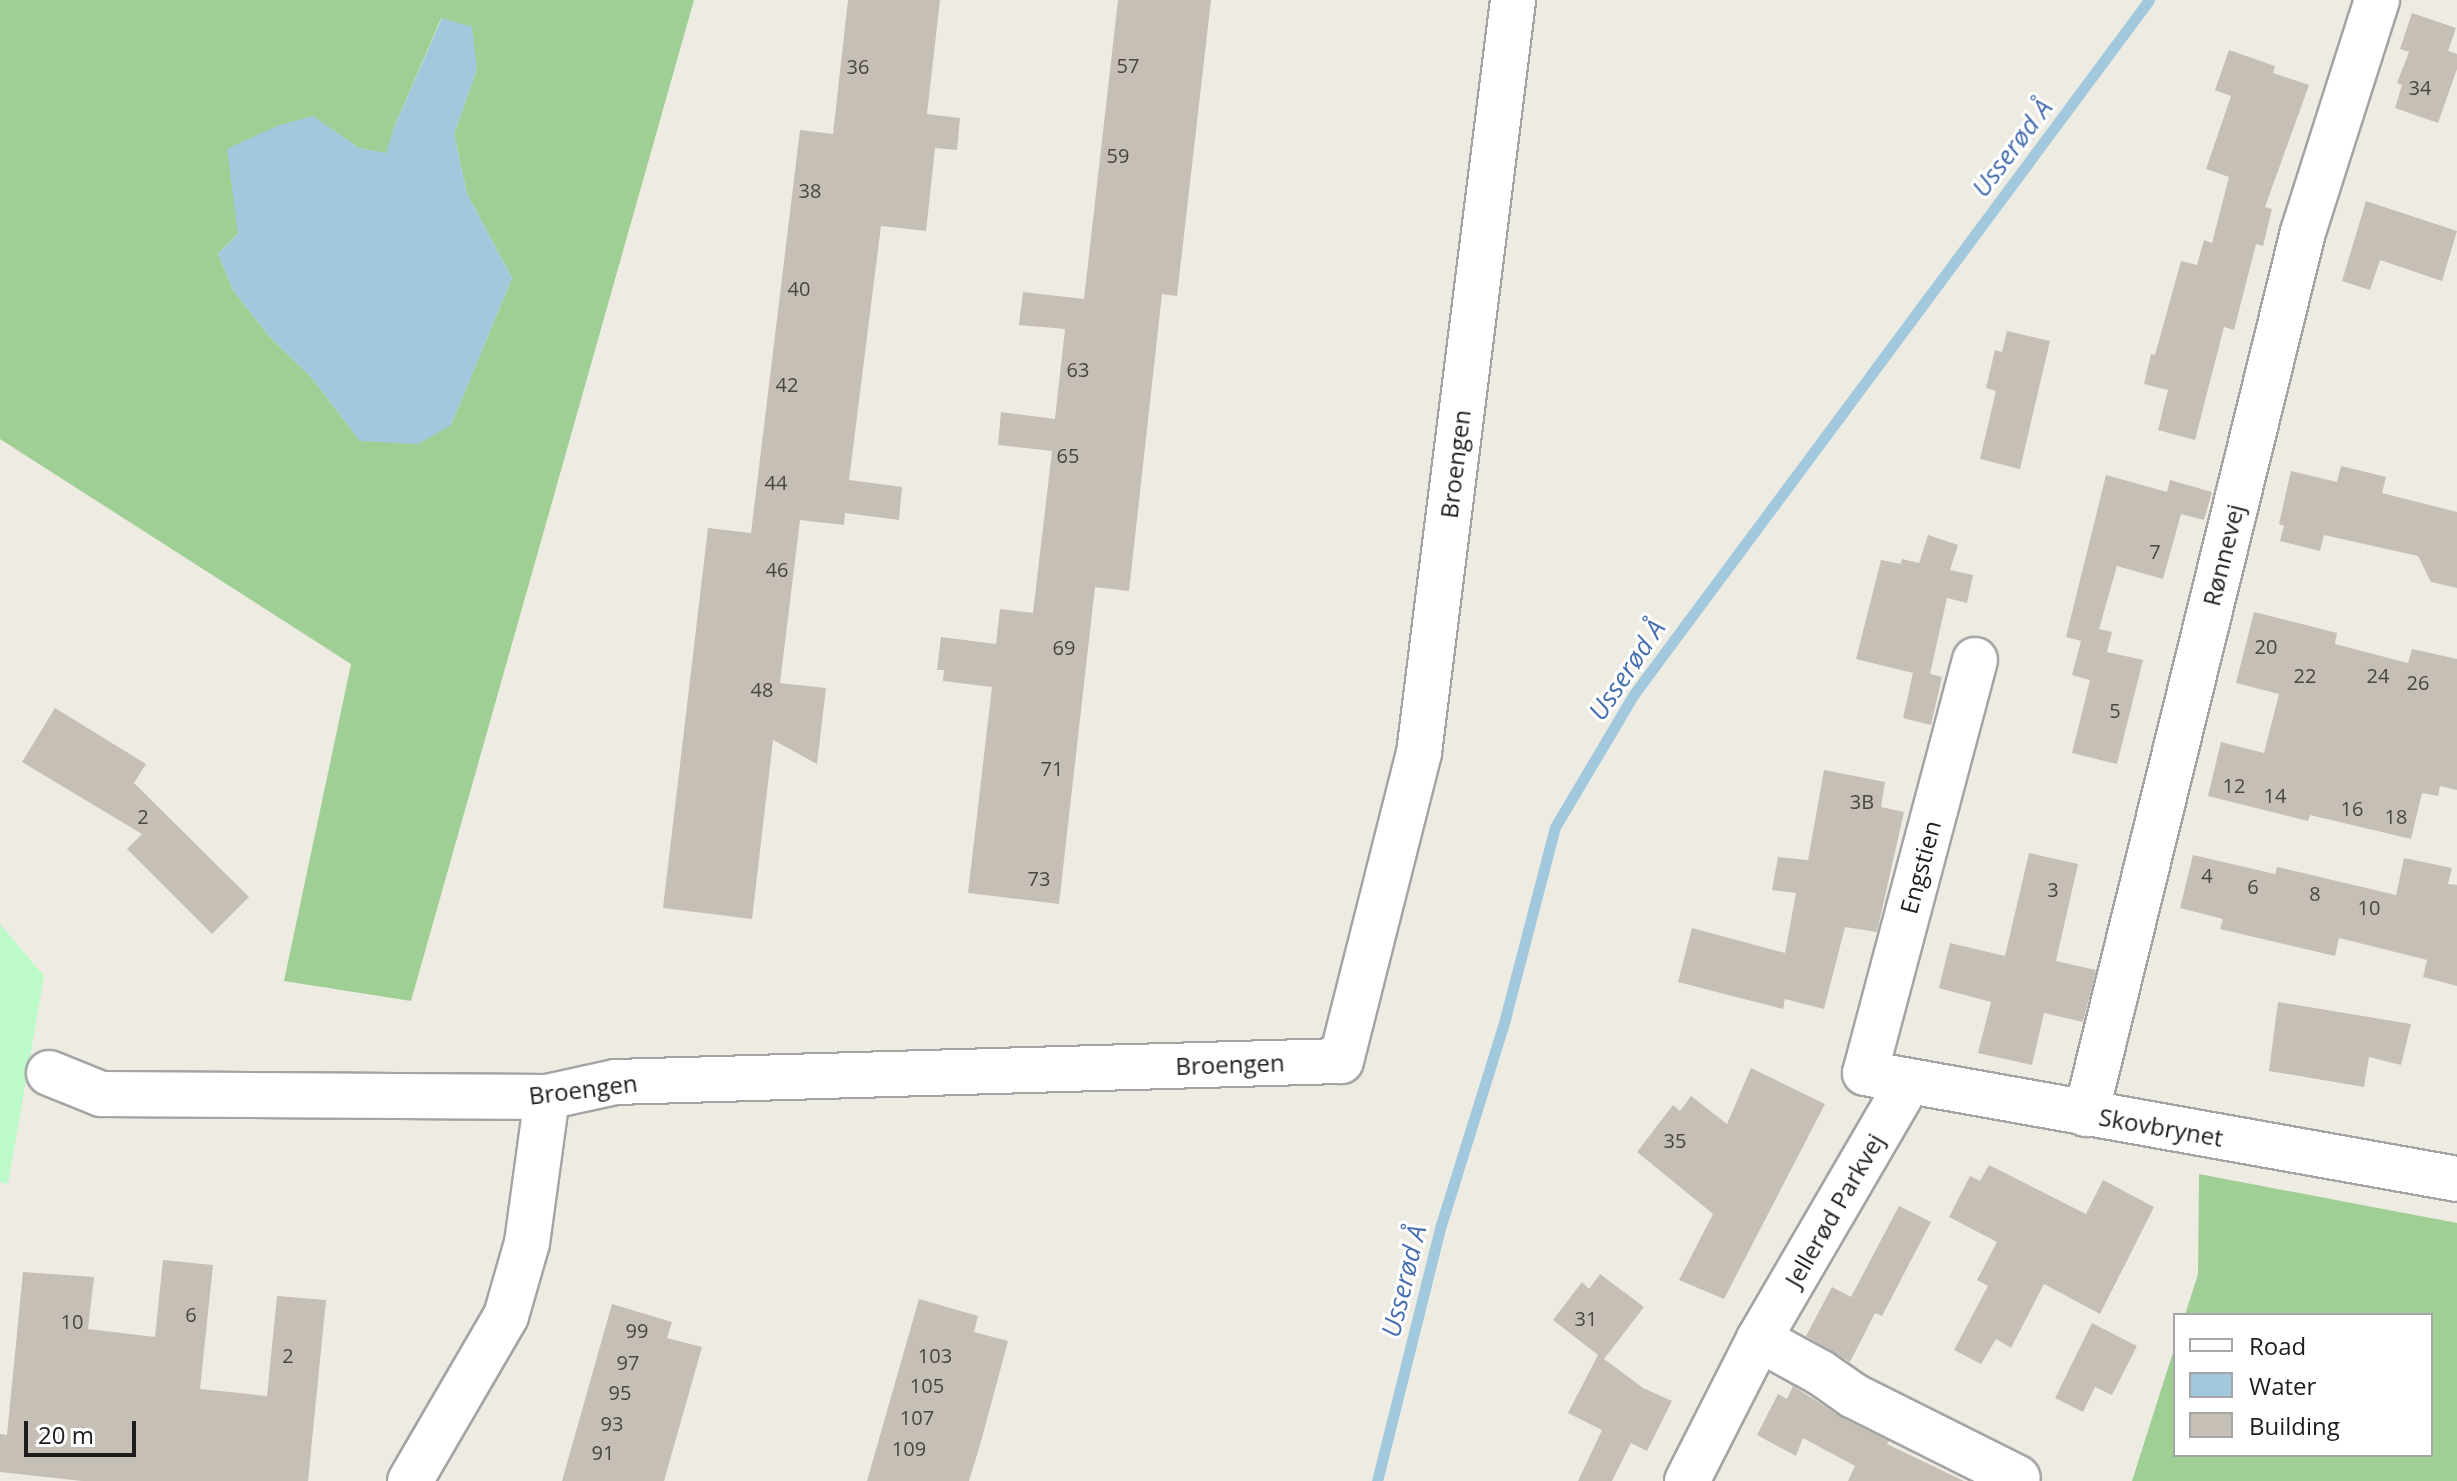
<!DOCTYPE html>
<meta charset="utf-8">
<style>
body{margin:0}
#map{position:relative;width:2457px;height:1481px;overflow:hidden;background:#eeece2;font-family:"Open Sans",sans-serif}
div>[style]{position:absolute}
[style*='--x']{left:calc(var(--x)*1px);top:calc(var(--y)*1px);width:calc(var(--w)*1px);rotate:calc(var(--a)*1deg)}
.forest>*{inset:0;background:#9fcf95}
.park>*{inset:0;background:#bdfac9}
.water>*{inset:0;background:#a1c8dd}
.stream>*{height:11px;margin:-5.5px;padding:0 5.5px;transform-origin:5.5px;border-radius:5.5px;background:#a1c8dd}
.building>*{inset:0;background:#c6bfb5}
.roads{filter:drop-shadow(2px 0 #a4a4a4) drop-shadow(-2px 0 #a4a4a4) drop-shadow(0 2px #a4a4a4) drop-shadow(0 -2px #a4a4a4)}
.minor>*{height:44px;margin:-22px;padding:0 22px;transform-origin:22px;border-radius:22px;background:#fff}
span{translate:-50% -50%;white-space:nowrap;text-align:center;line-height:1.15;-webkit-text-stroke:6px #fff;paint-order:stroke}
.number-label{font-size:20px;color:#474643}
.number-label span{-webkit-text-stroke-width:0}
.street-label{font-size:24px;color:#1d1d1d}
.water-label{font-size:26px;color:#476eae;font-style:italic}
.legend{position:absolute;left:2173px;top:1313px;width:260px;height:144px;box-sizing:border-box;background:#fff;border:2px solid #a5a5a5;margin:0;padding:10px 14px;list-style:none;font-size:24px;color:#1d1d1d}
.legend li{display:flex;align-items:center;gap:16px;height:40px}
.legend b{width:40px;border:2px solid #a5a5a5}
.scale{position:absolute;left:24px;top:1421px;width:112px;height:36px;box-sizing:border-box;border:4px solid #1d1d1d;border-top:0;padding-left:10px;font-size:24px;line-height:28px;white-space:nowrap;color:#1d1d1d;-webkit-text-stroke:6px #fff;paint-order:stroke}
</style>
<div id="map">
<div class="forest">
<i style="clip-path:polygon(evenodd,0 0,694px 0,411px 1001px,284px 981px,351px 664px,0 439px,0 0,441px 19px,477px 69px,454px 134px,467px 194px,512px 278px,451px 425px,360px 441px,311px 377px,269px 336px,233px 290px,218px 254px,238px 234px,312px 116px,359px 148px,387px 154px,395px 125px,441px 19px)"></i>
<i style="clip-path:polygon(2199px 1174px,2457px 1223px,2457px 1481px,2132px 1481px,2175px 1346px,2175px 1455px,2431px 1455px,2431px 1315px,2185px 1315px,2198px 1274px)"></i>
</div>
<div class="park">
<i style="clip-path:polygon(0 924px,44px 976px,8px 1184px,0 1182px)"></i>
</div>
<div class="water">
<i style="clip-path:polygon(442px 18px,472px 27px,477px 69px,454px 134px,467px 194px,512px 278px,451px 425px,418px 444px,360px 441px,311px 377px,269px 336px,233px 290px,218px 254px,238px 234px,227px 149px,277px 126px,313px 116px,359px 148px,386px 153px,395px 125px)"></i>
</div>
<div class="stream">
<i style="--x:1377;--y:1481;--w:264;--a:-76"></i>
<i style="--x:1441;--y:1225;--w:216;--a:-72.7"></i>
<i style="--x:1505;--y:1019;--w:198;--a:-75.4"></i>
<i style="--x:1555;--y:827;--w:155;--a:-59.3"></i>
<i style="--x:1634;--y:694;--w:864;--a:-53.42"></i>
</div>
<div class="building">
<i style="clip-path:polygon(848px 0,940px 0,927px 114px,960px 118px,957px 150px,935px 148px,926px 231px,881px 226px,849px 480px,902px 487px,899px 520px,845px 513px,844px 525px,800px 520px,780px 683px,826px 688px,817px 764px,773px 740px,752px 919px,663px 908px,708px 528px,751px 533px,800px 130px,833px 134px)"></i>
<i style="clip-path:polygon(1118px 0,1211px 0,1177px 296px,1162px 294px,1129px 591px,1095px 587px,1059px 904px,968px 893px,992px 687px,943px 681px,944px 670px,937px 670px,941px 637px,996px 644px,1000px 609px,1033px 613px,1052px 451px,998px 445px,1001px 412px,1055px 419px,1065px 329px,1019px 325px,1023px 292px,1084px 299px)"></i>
<i style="clip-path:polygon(2412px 13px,2456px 28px,2448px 51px,2457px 54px,2457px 69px,2438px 123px,2395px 108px,2402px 85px,2397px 83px,2409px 52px,2400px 49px)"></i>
<i style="clip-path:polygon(2229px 50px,2275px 66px,2273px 73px,2309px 85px,2265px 207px,2272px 209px,2263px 246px,2256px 244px,2234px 330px,2224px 327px,2195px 440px,2158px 430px,2168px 390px,2144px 384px,2151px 354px,2155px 355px,2181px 261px,2197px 265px,2204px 240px,2212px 243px,2229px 177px,2206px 169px,2231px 96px,2215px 90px)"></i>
<i style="clip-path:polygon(2366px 201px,2457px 231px,2442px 281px,2380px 260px,2370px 290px,2342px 281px)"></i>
<i style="clip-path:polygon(2007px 331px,2050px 341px,2020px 469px,1980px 459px,1996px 391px,1986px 388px,1995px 350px,2002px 352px)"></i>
<i style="clip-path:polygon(2341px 466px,2386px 477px,2382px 493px,2457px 512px,2457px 588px,2431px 582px,2418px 556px,2324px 535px,2320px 551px,2280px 541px,2284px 526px,2279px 524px,2291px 471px,2337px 482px)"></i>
<i style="clip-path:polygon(2106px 475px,2167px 492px,2170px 480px,2212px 492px,2204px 520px,2181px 514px,2163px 579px,2117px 566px,2099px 629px,2112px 632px,2107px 652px,2143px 660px,2117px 764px,2072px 753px,2090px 680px,2072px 675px,2081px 641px,2066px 637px)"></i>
<i style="clip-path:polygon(1928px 535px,1958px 545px,1950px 570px,1973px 575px,1967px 603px,1947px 598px,1930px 674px,1942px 677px,1931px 725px,1903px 718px,1913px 673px,1856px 659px,1881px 560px,1901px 564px,1902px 559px,1919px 563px)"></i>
<i style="clip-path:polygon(2254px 612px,2337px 633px,2335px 644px,2408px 663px,2412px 649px,2457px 659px,2457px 790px,2440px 786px,2438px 796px,2422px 793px,2411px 839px,2310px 815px,2308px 821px,2208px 796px,2221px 742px,2264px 753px,2279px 694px,2236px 683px)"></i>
<i style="clip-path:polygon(55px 708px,146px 764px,134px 783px,249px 897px,212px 934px,127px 849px,142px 834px,22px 762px)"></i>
<i style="clip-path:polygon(1824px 770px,1885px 782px,1881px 807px,1904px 812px,1877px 932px,1845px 927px,1824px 1009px,1785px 999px,1783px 1009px,1678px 982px,1692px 928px,1785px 953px,1796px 893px,1772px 890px,1778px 857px,1808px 860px)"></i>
<i style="clip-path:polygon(2029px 853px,2078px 864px,2056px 961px,2096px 970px,2083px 1022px,2044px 1013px,2032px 1065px,1978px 1053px,1991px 1002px,1939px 988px,1950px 943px,2005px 956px)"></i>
<i style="clip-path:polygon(2193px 855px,2275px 874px,2277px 867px,2396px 895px,2404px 858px,2452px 868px,2448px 884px,2457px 885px,2457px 986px,2423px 977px,2427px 960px,2339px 938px,2335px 956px,2220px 929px,2223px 919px,2180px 908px)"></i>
<i style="clip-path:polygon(2278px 1002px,2411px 1024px,2401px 1065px,2369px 1057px,2364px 1087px,2269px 1071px)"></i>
<i style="clip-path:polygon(1751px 1068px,1825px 1104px,1724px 1299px,1679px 1280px,1713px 1214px,1637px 1152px,1673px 1105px,1680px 1111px,1691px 1096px,1727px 1124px)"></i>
<i style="clip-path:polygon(1989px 1165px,2086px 1214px,2103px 1180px,2154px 1207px,2100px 1314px,2044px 1284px,2011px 1348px,1996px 1339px,1981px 1364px,1954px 1350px,1988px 1286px,1977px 1280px,1997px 1242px,1949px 1217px,1970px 1176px,1980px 1181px)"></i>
<i style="clip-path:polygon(1899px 1206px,1931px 1222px,1882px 1316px,1875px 1313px,1850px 1362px,1806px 1336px,1832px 1287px,1851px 1297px)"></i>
<i style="clip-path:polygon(163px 1260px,213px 1265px,200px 1389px,267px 1396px,277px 1296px,326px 1300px,308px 1481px,82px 1481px,0 1472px,0 1434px,7px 1435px,23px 1272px,94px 1277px,88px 1329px,155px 1337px)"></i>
<i style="clip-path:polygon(1600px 1274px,1644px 1307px,1604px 1359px,1643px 1388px,1672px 1401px,1647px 1451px,1631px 1443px,1612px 1481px,1578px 1481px,1602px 1430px,1568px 1413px,1598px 1355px,1553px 1320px,1582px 1282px,1589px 1289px)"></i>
<i style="clip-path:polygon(919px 1299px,978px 1316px,974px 1332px,1008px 1341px,982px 1438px,969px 1481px,867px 1481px)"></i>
<i style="clip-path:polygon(612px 1304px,672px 1322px,667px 1338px,702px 1347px,664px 1481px,562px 1481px)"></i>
<i style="clip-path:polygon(2092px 1323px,2137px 1346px,2112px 1395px,2095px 1387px,2083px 1412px,2055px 1398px)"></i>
<i style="clip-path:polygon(1793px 1386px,1843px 1418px,1889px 1441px,1887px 1444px,1964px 1481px,1848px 1481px,1855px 1466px,1803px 1438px,1796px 1456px,1757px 1435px,1778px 1394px,1787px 1399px)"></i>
</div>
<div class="roads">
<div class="minor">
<i style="--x:1975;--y:660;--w:427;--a:104.9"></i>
<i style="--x:1865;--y:1073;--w:601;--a:10.15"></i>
<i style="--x:49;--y:1073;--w:56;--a:22"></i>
<i style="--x:101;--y:1094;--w:446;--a:0.4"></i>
<i style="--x:547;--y:1097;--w:70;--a:-12.4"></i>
<i style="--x:615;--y:1082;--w:726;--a:-1.66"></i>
<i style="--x:1341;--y:1061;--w:318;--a:-75.8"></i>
<i style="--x:1419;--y:753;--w:759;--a:-82.88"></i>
<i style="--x:2086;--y:1114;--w:908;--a:-76.18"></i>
<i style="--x:2303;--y:232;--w:244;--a:-72.3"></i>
<i style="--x:1759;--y:1339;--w:71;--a:28.7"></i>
<i style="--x:1821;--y:1373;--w:40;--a:34.9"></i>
<i style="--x:1854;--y:1396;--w:183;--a:26.6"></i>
<i style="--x:410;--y:1481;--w:191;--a:-59.8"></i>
<i style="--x:506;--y:1316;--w:76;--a:-74"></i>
<i style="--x:527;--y:1243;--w:147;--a:-82.2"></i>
<i style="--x:1687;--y:1481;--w:159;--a:-63.1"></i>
<i style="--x:1759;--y:1339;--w:298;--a:-59.8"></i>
</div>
</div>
<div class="number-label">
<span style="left:1128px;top:65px">57</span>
<span style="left:858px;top:66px">36</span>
<span style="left:2420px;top:87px">34</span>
<span style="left:1118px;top:155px">59</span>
<span style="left:810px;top:190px">38</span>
<span style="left:799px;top:288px">40</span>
<span style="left:1078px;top:369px">63</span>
<span style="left:787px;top:384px">42</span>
<span style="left:1068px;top:455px">65</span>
<span style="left:776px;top:482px">44</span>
<span style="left:2155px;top:551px">7</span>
<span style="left:777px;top:569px">46</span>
<span style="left:2266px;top:646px">20</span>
<span style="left:1064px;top:647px">69</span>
<span style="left:2305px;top:675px">22</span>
<span style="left:2378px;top:675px">24</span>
<span style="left:2418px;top:682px">26</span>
<span style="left:762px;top:689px">48</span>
<span style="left:2115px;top:710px">5</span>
<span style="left:1052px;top:768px">71</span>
<span style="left:2234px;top:785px">12</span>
<span style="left:2275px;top:795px">14</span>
<span style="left:1862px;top:801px">3B</span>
<span style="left:2352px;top:808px">16</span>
<span style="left:143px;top:816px">2</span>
<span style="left:2396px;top:816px">18</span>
<span style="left:2207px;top:875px">4</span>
<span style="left:1039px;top:878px">73</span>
<span style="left:2253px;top:886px">6</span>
<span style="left:2053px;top:889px">3</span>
<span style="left:2315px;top:893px">8</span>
<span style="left:2369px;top:907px">10</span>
<span style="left:1675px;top:1140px">35</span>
<span style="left:191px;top:1314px">6</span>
<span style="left:1586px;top:1318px">31</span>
<span style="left:72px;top:1321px">10</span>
<span style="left:637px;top:1330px">99</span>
<span style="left:288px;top:1355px">2</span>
<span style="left:935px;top:1355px">103</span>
<span style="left:628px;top:1362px">97</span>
<span style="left:927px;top:1385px">105</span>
<span style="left:620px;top:1392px">95</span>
<span style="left:917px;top:1417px">107</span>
<span style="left:612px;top:1423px">93</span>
<span style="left:909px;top:1448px">109</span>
<span style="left:603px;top:1452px">91</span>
</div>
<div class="street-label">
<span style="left:1455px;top:464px;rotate:-83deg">Broengen</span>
<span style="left:2223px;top:555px;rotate:-76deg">Rønnevej</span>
<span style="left:1920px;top:867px;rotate:-75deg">Engstien</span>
<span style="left:1230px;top:1064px;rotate:-2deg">Broengen</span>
<span style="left:583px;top:1089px;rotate:-7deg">Broengen</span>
<span style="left:2161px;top:1127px;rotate:10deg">Skovbrynet</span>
<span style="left:1834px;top:1210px;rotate:-60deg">Jellerød Parkvej</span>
</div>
<div class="water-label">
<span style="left:2012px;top:148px;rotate:-53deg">Usserød Å</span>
<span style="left:1627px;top:670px;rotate:-56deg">Usserød Å</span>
<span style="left:1404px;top:1281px;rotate:-76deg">Usserød Å</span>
</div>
<ul class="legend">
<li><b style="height:10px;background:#fff"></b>Road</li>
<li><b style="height:22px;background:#a1c8dd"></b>Water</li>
<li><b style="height:22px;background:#c6bfb5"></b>Building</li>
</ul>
<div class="scale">20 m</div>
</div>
